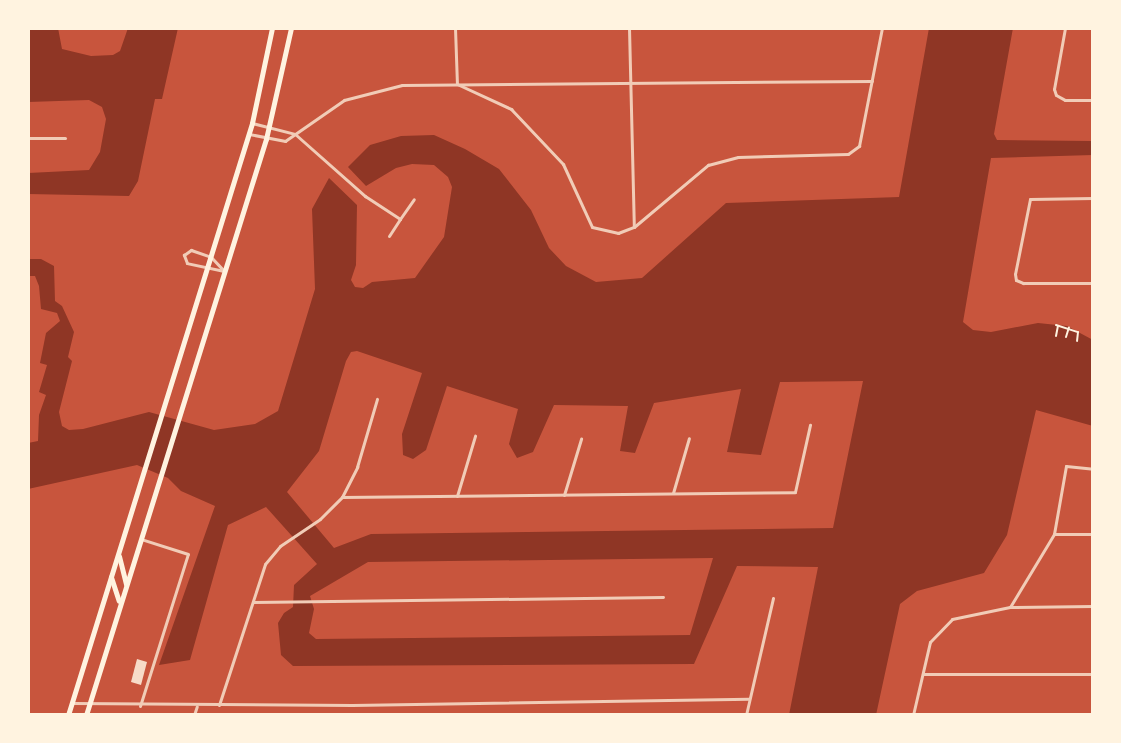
<!DOCTYPE html>
<style>
body{margin:0}
#map{position:relative;width:1121px;height:743px;overflow:hidden;background:#c8553d;font-family:"Noto Sans",sans-serif}
div>[style]{position:absolute}
[style*='--x']{left:calc(var(--x)*1px);top:calc(var(--y)*1px);width:calc(var(--w)*1px);rotate:calc(var(--a)*1deg)}
.water>*{inset:0;background:#8f3625}
.building>*{inset:0;background:#f7dbc8}
.path>*{height:2px;margin:-1px;padding:0 1px;transform-origin:1px;border-radius:1px;background:#fff3e0}
.minor>*{height:3px;margin:-1.5px;padding:0 1.5px;transform-origin:1.5px;border-radius:1.5px;background:#f1ccb7}
.primary>*{height:5px;margin:-2.5px;padding:0 2.5px;transform-origin:2.5px;border-radius:2.5px;background:#fff3e0}
span{translate:-50% -50%;white-space:nowrap;text-align:center;line-height:1.15;-webkit-text-stroke:8px #fff3e0;paint-order:stroke}
.frame{position:absolute;inset:0;border:30px solid #fff3e0;pointer-events:none}
</style>
<div id="map">
<div class="water">
<i style="clip-path:polygon(28px 28px,58px 28px,62px 49px,91px 56px,113px 55px,120px 51px,128px 28px,178px 28px,162px 99px,155px 99px,138px 181px,129px 196px,28px 194px,28px 173px,89px 170px,100px 152px,106px 119px,102px 107px,89px 100px,28px 102px)"></i>
<i style="clip-path:polygon(evenodd,929px 28px,1013px 28px,994px 134px,997px 140px,1093px 141px,1093px 155px,991px 158px,963px 322px,973px 330px,991px 332px,1038px 323px,1067px 326px,1093px 340px,1093px 426px,1036px 410px,1007px 535px,984px 573px,917px 591px,900px 604px,876px 715px,789px 715px,818px 567px,737px 566px,694px 664px,293px 666px,281px 655px,278px 623px,284px 613px,293px 607px,294px 585px,317px 564px,266px 507px,228px 525px,190px 660px,159px 665px,215px 506px,181px 491px,168px 478px,137px 465px,28px 489px,28px 443px,38px 441px,39px 415px,46px 395px,39px 392px,47px 365px,40px 363px,46px 333px,60px 321px,57px 313px,41px 309px,39px 286px,35px 276px,28px 276px,28px 259px,41px 259px,54px 266px,55px 301px,62px 306px,74px 332px,68px 357px,72px 361px,59px 412px,62px 426px,69px 430px,83px 429px,149px 412px,214px 430px,255px 424px,278px 411px,315px 289px,312px 209px,329px 178px,357px 205px,356px 265px,351px 280px,355px 287px,363px 288px,372px 282px,415px 278px,444px 237px,452px 187px,448px 177px,434px 165px,412px 164px,396px 168px,366px 186px,348px 167px,370px 145px,401px 136px,434px 135px,465px 149px,499px 169px,531px 210px,549px 248px,566px 266px,596px 282px,642px 278px,726px 203px,899px 197px,929px 28px,357px 351px,422px 373px,402px 434px,403px 455px,413px 459px,426px 450px,447px 386px,518px 409px,509px 444px,517px 458px,533px 452px,554px 405px,628px 406px,620px 451px,635px 453px,654px 403px,741px 389px,727px 452px,761px 455px,780px 382px,863px 381px,833px 528px,371px 534px,334px 548px,287px 492px,319px 451px,346px 361px,351px 352px,357px 351px,929px 28px,713px 558px,690px 635px,316px 639px,309px 633px,314px 609px,310px 596px,368px 562px,713px 558px)"></i>
</div>
<div class="building">
<i style="clip-path:polygon(137px 659px,147px 662px,141px 685px,131px 682px)"></i>
</div>
<div class="path">
<i style="--x:1056;--y:325;--w:23;--a:18"></i>
<i style="--x:1078;--y:332;--w:9;--a:96"></i>
<i style="--x:1056;--y:336;--w:10;--a:-79"></i>
<i style="--x:1066;--y:337;--w:10;--a:-73"></i>
<i style="--x:1092;--y:337;--w:1;--a:0"></i>
</div>
<div class="minor">
<i style="--x:455;--y:28;--w:56;--a:88"></i>
<i style="--x:629;--y:28;--w:199;--a:88.6"></i>
<i style="--x:1065;--y:28;--w:62;--a:100.2"></i>
<i style="--x:1054;--y:89;--w:6;--a:72"></i>
<i style="--x:1056;--y:95;--w:10;--a:29"></i>
<i style="--x:1065;--y:100;--w:28;--a:0"></i>
<i style="--x:457;--y:84;--w:60;--a:24.8"></i>
<i style="--x:511;--y:109;--w:76;--a:46.6"></i>
<i style="--x:563;--y:164;--w:69;--a:65.3"></i>
<i style="--x:592;--y:227;--w:27;--a:13"></i>
<i style="--x:618;--y:233;--w:17;--a:-21"></i>
<i style="--x:634;--y:227;--w:97;--a:-40"></i>
<i style="--x:708;--y:165;--w:31;--a:-15"></i>
<i style="--x:738;--y:157;--w:110;--a:-1.6"></i>
<i style="--x:848;--y:154;--w:14;--a:-36"></i>
<i style="--x:859;--y:146;--w:120;--a:-79"></i>
<i style="--x:252;--y:123;--w:44;--a:14.3"></i>
<i style="--x:295;--y:134;--w:94;--a:41.5"></i>
<i style="--x:365;--y:196;--w:42;--a:33.3"></i>
<i style="--x:400;--y:219;--w:24;--a:-55"></i>
<i style="--x:249;--y:134;--w:37;--a:11"></i>
<i style="--x:285;--y:141;--w:72;--a:-34.8"></i>
<i style="--x:344;--y:100;--w:60;--a:-14.5"></i>
<i style="--x:402;--y:85;--w:470;--a:-0.5"></i>
<i style="--x:28;--y:138;--w:37;--a:0"></i>
<i style="--x:1093;--y:198;--w:63;--a:179.1"></i>
<i style="--x:1030;--y:199;--w:76;--a:101.3"></i>
<i style="--x:1015;--y:274;--w:6;--a:81"></i>
<i style="--x:1016;--y:280;--w:8;--a:23"></i>
<i style="--x:1023;--y:283;--w:70;--a:0"></i>
<i style="--x:389;--y:236;--w:20;--a:-57"></i>
<i style="--x:191;--y:250;--w:21;--a:19"></i>
<i style="--x:211;--y:257;--w:19;--a:47"></i>
<i style="--x:224;--y:271;--w:38;--a:-168"></i>
<i style="--x:187;--y:263;--w:9;--a:-111"></i>
<i style="--x:184;--y:255;--w:9;--a:-36"></i>
<i style="--x:673;--y:493;--w:57;--a:-73.8"></i>
<i style="--x:564;--y:495;--w:59;--a:-73.1"></i>
<i style="--x:457;--y:496;--w:63;--a:-73.3"></i>
<i style="--x:342;--y:497;--w:453;--a:-0.6"></i>
<i style="--x:795;--y:492;--w:69;--a:-77.4"></i>
<i style="--x:1054;--y:534;--w:39;--a:0"></i>
<i style="--x:253;--y:602;--w:410;--a:-0.7"></i>
<i style="--x:1010;--y:607;--w:83;--a:-0.7"></i>
<i style="--x:923;--y:674;--w:170;--a:0"></i>
<i style="--x:73;--y:703;--w:279;--a:0.4"></i>
<i style="--x:352;--y:705;--w:397;--a:-0.9"></i>
<i style="--x:219;--y:705;--w:148;--a:-71.9"></i>
<i style="--x:265;--y:564;--w:23;--a:-50"></i>
<i style="--x:280;--y:546;--w:48;--a:-34"></i>
<i style="--x:320;--y:519;--w:31;--a:-45"></i>
<i style="--x:342;--y:497;--w:34;--a:-63"></i>
<i style="--x:357;--y:467;--w:71;--a:-73.6"></i>
<i style="--x:140;--y:706;--w:159;--a:-72.5"></i>
<i style="--x:188;--y:554;--w:49;--a:-162.3"></i>
<i style="--x:194;--y:715;--w:9;--a:-72"></i>
<i style="--x:746;--y:715;--w:120;--a:-77"></i>
<i style="--x:913;--y:715;--w:75;--a:-76.9"></i>
<i style="--x:930;--y:642;--w:32;--a:-46"></i>
<i style="--x:952;--y:619;--w:59;--a:-11.7"></i>
<i style="--x:1010;--y:607;--w:85;--a:-58.9"></i>
<i style="--x:1054;--y:534;--w:69;--a:-80"></i>
<i style="--x:1066;--y:466;--w:27;--a:6"></i>
</div>
<div class="primary">
<i style="--x:119;--y:556;--w:29;--a:76"></i>
<i style="--x:111;--y:577;--w:25;--a:72"></i>
<i style="--x:68;--y:715;--w:620;--a:-72.73"></i>
<i style="--x:252;--y:123;--w:97;--a:-78.1"></i>
<i style="--x:86;--y:715;--w:603;--a:-72.65"></i>
<i style="--x:266;--y:139;--w:114;--a:-77.3"></i>
</div>
<div class="frame"></div>
</div>
